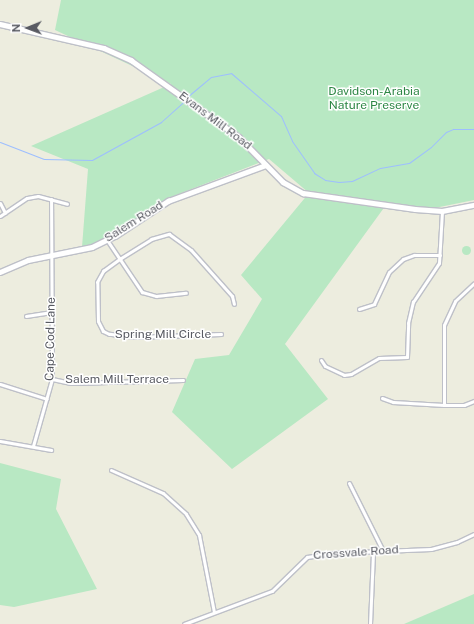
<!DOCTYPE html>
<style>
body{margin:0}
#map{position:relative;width:474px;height:624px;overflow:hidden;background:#ededdf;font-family:"Public Sans",sans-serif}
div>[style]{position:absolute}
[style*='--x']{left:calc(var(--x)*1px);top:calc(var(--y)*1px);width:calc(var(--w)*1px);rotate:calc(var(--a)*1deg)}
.green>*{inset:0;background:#b8e8c3}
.round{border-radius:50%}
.stream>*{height:1px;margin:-0.5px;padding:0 0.5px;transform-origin:0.5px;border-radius:0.5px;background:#9dbeff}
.roads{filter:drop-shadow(1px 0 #bec0c8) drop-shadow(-1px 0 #bec0c8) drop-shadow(0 1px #bec0c8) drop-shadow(0 -1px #bec0c8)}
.street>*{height:3px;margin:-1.5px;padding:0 1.5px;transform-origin:1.5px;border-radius:1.5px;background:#fff}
.secondary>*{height:4.5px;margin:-2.25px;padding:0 2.25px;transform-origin:2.25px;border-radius:2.25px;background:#fff}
span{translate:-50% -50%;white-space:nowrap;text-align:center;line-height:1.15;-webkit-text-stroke:3px #fff;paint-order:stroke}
.park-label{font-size:12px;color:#2c8644}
.street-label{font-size:12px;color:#585a62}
.north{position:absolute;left:8px;top:8px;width:40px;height:40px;-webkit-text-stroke:3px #fff;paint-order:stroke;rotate:269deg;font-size:11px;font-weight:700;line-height:16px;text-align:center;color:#585a62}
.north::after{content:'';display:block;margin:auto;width:14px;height:18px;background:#585a62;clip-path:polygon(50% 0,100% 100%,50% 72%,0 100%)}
</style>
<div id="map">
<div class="green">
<i style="clip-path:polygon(61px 0,474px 0,474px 200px,420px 211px,386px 205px,285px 344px,328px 399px,232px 469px,172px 412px,195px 359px,229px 355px,262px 299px,241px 275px,309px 193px,269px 159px,171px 197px,103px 242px,82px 247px,88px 169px,31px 146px,171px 84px,55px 30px)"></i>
<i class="round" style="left:461.5px;top:245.5px;width:9px;height:9px"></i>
<i style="clip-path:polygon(0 463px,61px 479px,56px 509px,97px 589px,14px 607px,0 605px)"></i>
<i style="clip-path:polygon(474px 594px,474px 624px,404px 624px)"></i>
</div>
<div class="stream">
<i style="--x:187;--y:97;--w:31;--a:-40"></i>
<i style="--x:211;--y:77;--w:20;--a:-11"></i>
<i style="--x:231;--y:73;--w:66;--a:40.7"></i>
<i style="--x:281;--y:116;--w:27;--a:66"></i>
<i style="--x:292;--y:141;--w:39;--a:55"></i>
<i style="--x:314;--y:173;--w:13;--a:32"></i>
<i style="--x:325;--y:180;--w:14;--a:8"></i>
<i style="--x:339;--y:182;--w:13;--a:-4"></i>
<i style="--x:352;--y:181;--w:31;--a:-25"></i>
<i style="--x:380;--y:168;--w:29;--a:-10"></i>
<i style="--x:409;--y:163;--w:27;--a:-36"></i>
<i style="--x:431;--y:147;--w:21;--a:-45"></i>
<i style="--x:446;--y:132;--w:8;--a:-23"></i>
<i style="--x:453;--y:129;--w:21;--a:0"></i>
<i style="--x:0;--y:142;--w:47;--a:21.1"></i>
<i style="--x:44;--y:159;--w:48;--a:1.2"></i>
<i style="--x:92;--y:160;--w:79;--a:-28.8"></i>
<i style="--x:161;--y:122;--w:31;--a:-42"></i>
</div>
<div class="roads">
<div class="street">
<i style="--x:0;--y:203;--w:11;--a:63"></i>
<i style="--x:0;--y:216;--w:32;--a:-34"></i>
<i style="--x:27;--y:198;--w:11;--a:-10"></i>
<i style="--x:38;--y:196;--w:30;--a:15"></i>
<i style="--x:107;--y:240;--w:63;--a:56.1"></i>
<i style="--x:142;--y:292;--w:15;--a:16"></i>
<i style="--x:156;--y:296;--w:30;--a:-6"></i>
<i style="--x:359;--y:309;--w:16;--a:-18"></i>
<i style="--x:374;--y:304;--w:35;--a:-65"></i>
<i style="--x:389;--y:272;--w:19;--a:-43"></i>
<i style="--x:403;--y:259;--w:12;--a:-20"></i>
<i style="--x:414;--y:255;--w:26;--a:0"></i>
<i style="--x:26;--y:316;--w:26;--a:-9"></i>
<i style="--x:221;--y:334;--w:86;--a:178"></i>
<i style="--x:135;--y:337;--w:26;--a:-173"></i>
<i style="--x:109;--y:334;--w:7;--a:-153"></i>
<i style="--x:103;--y:331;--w:11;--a:-117"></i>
<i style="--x:98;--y:321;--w:39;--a:-91"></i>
<i style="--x:97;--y:282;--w:13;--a:-61"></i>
<i style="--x:103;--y:271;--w:22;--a:-36"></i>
<i style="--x:121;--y:258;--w:36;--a:-32"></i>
<i style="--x:151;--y:239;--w:19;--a:-16"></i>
<i style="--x:169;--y:234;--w:27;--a:36"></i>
<i style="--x:191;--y:250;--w:62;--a:48.3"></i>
<i style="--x:232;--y:296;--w:8;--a:76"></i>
<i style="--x:321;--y:360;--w:7;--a:56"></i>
<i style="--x:325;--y:366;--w:21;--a:25"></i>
<i style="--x:344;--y:375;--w:7;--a:-8"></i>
<i style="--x:351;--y:374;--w:32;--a:-30"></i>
<i style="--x:379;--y:358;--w:28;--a:-2"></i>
<i style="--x:407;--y:357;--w:34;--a:-88"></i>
<i style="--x:408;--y:323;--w:22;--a:-77"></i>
<i style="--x:413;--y:302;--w:47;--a:-56.3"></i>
<i style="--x:439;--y:263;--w:52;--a:-86.7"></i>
<i style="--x:52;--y:379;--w:19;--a:12"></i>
<i style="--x:71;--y:383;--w:112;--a:-1.5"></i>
<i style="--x:0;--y:384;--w:49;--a:17.7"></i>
<i style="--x:382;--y:398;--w:12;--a:20"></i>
<i style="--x:393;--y:402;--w:51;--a:3.4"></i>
<i style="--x:444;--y:405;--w:20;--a:0"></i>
<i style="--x:464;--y:405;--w:11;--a:-22"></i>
<i style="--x:444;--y:405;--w:80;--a:-90"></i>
<i style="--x:444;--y:325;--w:26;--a:-65"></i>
<i style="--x:455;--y:301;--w:26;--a:-43"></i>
<i style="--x:0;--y:441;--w:52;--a:10"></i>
<i style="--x:33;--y:446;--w:70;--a:-74.2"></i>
<i style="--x:52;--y:379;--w:180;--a:-90.3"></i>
<i style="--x:111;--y:470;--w:57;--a:23.9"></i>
<i style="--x:163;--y:493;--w:31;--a:42"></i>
<i style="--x:186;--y:514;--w:25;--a:58"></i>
<i style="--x:199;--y:535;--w:78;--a:79"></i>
<i style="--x:349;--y:483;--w:76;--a:63.4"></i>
<i style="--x:184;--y:624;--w:94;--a:-20.6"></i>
<i style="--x:272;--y:591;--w:49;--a:-44.2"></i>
<i style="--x:307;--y:557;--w:26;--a:-9"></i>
<i style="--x:333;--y:553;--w:98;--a:-2.3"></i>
<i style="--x:431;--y:549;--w:27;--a:-15"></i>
<i style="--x:457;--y:542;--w:19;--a:-25"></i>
<i style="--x:370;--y:624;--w:72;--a:-87.6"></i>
</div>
<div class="secondary">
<i style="--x:0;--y:24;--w:107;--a:13"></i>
<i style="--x:104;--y:48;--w:30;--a:24"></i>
<i style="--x:131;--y:60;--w:133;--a:35.5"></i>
<i style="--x:239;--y:137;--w:63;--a:45.6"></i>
<i style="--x:283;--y:182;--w:23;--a:29"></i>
<i style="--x:303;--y:193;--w:113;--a:8.1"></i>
<i style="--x:415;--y:209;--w:27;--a:4"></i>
<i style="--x:442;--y:211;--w:33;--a:-11"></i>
<i style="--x:0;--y:272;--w:30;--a:-23"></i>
<i style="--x:28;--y:260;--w:65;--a:-11.5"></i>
<i style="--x:92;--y:247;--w:25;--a:-26"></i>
<i style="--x:115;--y:236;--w:64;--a:-33.4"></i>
<i style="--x:168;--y:201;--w:104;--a:-20.2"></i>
</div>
</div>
<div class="park-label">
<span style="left:374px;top:99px">Davidson-Arabia<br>Nature Preserve</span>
</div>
<div class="street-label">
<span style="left:215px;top:121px;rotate:37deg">Evans Mill Road</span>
<span style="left:134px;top:222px;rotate:-32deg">Salem Road</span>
<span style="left:163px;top:335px">Spring Mill Circle</span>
<span style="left:51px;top:339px;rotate:-89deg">Cape Cod Lane</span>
<span style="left:117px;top:380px">Salem Mill Terrace</span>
<span style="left:356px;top:553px;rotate:-4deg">Crossvale Road</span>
</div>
<div class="north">N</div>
</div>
